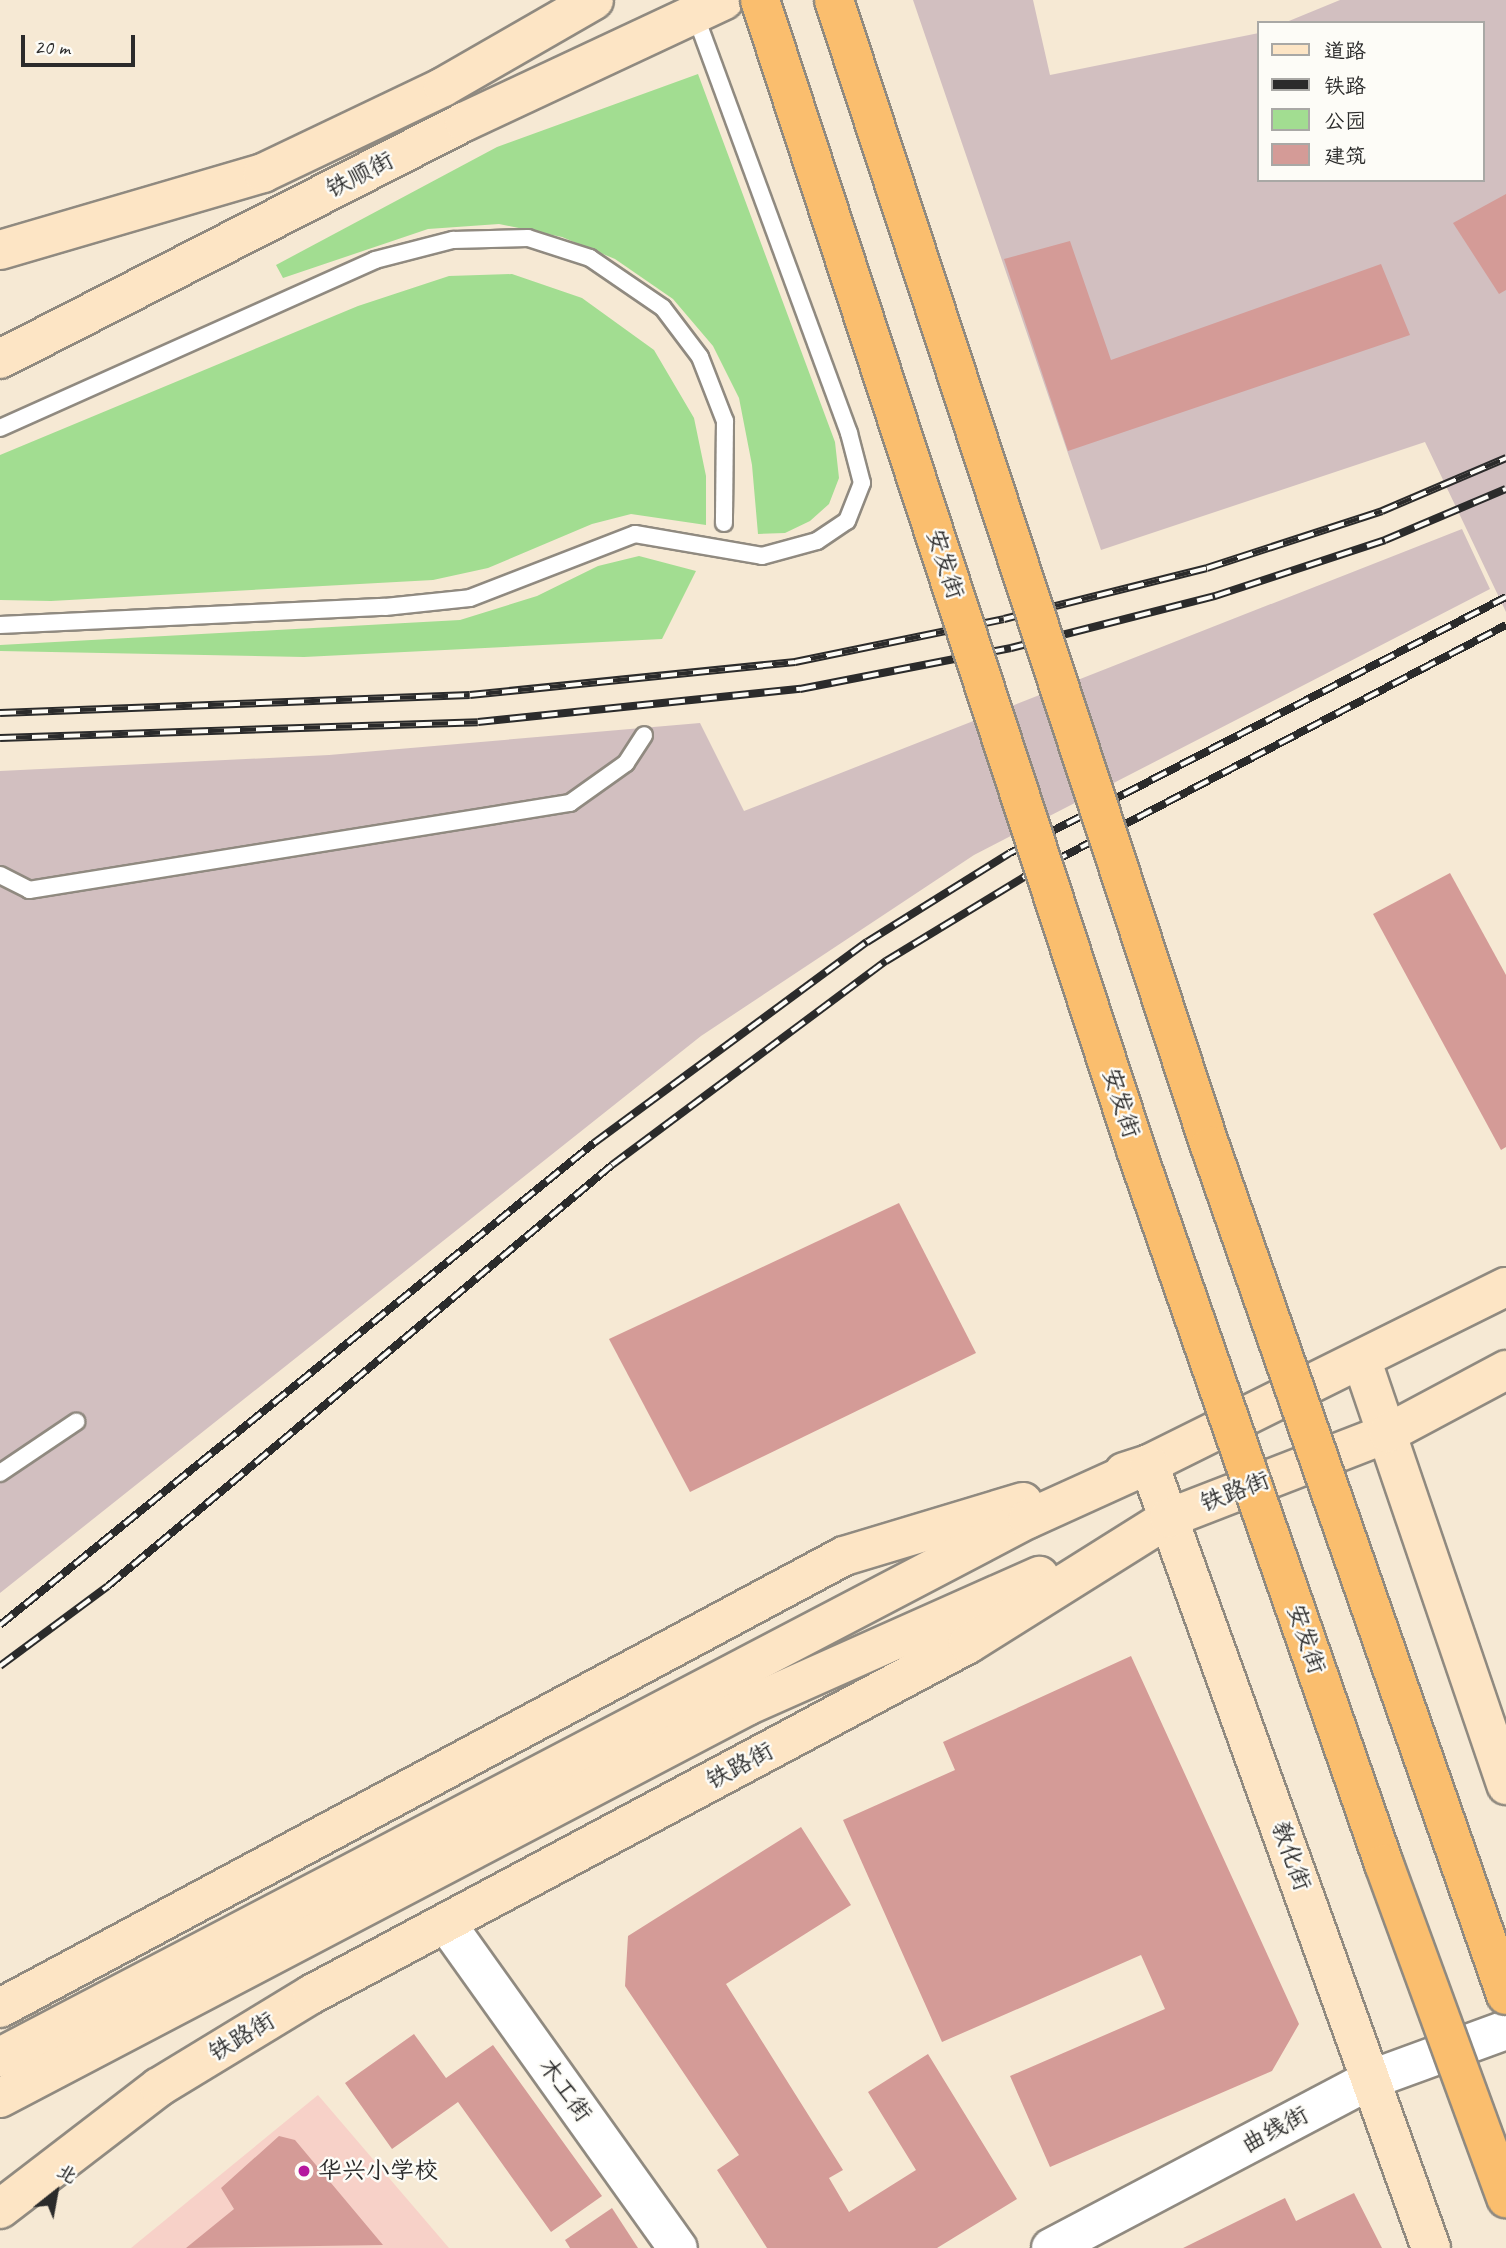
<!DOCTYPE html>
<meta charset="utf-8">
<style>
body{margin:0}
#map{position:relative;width:1506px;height:2248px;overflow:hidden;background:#f6e9d4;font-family:Caveat,"LXGW WenKai TC",sans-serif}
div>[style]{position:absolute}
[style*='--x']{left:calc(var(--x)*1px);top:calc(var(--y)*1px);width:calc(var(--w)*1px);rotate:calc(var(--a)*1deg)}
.built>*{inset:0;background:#f7d1c8}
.industrial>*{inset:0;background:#d2bfc0}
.green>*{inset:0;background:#a2dd91}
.building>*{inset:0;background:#d49b97}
.roads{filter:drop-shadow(2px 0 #908a80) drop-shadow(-2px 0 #908a80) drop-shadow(0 2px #908a80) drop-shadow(0 -2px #908a80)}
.service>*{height:16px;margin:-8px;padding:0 8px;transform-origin:8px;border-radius:8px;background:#fff}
.tertiary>*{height:38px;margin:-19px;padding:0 19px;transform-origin:19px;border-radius:19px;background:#fff}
.secondary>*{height:38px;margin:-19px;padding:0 19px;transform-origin:19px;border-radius:19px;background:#fde5c5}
.rail>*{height:8px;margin-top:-4px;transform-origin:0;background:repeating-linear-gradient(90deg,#fdfcf7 0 16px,#2b2b2b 0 32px);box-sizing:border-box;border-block:2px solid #2b2b2b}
.bridges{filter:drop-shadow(2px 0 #908a80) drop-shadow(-2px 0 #908a80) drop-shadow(0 2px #908a80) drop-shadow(0 -2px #908a80)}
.trunk-bridge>*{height:38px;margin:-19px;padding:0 19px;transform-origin:19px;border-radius:19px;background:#fabe6e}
.dots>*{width:19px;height:19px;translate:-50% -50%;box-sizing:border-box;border:4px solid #fdfcf7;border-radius:50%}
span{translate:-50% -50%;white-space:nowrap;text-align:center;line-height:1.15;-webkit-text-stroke:5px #fdfcf7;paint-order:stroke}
.street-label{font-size:24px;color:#2b2b2b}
.poi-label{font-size:24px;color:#2b2b2b}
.left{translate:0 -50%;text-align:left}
.legend{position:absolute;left:1257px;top:21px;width:228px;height:161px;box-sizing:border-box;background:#fdfcf7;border:2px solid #a9a8a5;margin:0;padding:9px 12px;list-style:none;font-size:21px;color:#2b2b2b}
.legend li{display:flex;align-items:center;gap:14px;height:35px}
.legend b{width:35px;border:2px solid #a9a8a5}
.north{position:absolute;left:21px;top:2157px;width:70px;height:70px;-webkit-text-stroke:5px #fdfcf7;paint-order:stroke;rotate:31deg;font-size:19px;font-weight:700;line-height:28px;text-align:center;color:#2b2b2b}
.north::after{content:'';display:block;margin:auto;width:24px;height:32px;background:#2b2b2b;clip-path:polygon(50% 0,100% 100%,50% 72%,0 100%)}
.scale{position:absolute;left:21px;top:35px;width:114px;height:32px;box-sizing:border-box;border:4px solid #2b2b2b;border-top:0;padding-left:9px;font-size:21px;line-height:24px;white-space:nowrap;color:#2b2b2b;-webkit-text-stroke:5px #fdfcf7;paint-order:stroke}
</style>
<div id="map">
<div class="built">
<i style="clip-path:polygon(318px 2095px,449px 2248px,131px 2248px)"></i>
</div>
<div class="industrial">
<i style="clip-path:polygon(913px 0,1033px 0,1050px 75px,1259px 33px,1259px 180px,1483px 180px,1483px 23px,1284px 23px,1340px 0,1506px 0,1506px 612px,1425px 442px,1101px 550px)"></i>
<i style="clip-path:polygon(1462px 529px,1490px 589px,974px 855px,701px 1036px,0 1593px,0 771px,329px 755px,700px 723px,744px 811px)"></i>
</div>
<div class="green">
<i style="clip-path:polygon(698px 74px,835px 442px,839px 478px,829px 504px,810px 521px,785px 533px,758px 534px,752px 465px,739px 398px,713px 346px,673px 299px,615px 259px,562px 237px,499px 224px,428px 229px,283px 278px,276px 265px,497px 147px)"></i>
<i style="clip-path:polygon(512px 274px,582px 298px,654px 350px,694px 418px,706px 476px,706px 525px,631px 514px,592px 524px,488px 568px,433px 580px,51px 601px,0 600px,0 455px,358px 306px,449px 276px)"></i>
<i style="clip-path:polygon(639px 556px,696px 571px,662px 639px,304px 657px,0 651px,0 645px,460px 620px,537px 596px,598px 566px)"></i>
</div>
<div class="building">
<i style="clip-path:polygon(1506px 194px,1506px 290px,1499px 294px,1453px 223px)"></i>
<i style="clip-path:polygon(1070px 241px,1111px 360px,1381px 264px,1410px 335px,1068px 451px,1004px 259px)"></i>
<i style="clip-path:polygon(1450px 873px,1506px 975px,1506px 1147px,1501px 1150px,1373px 914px)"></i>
<i style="clip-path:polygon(899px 1203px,976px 1353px,690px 1492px,609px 1339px)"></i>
<i style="clip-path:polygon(1131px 1656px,1299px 2024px,1272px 2071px,1050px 2167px,1010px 2076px,1165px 2009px,1141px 1955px,942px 2042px,843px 1820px,955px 1770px,943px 1742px)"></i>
<i style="clip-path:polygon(801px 1827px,851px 1905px,726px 1984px,843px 2170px,829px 2178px,849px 2212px,916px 2170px,868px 2092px,928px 2054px,1017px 2199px,937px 2248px,767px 2248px,717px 2170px,739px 2155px,625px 1986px,628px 1936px)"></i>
<i style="clip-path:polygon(414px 2034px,446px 2078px,493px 2045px,602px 2196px,551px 2232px,458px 2102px,392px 2149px,345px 2083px)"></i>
<i style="clip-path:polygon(279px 2136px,295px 2140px,383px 2245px,186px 2248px,234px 2209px,221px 2188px)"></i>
<i style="clip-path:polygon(1354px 2193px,1382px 2248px,1183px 2248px,1285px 2198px,1296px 2221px)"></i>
<i style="clip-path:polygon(612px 2208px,638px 2248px,570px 2248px,565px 2240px)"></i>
</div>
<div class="roads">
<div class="service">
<i style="--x:0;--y:428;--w:411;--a:-24.1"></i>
<i style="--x:375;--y:260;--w:81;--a:-14.4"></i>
<i style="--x:453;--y:240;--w:75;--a:-1.5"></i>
<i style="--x:528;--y:238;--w:65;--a:17.9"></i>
<i style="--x:590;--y:258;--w:88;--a:34.4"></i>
<i style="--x:663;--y:308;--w:61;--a:52.9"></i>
<i style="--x:700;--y:357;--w:69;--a:68.7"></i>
<i style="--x:725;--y:421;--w:102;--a:90.6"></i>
<i style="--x:0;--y:625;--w:385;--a:-2.7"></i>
<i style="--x:385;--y:607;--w:85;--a:-6"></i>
<i style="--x:470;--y:598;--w:177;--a:-21.2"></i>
<i style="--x:635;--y:534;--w:129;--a:9.8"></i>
<i style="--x:762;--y:556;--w:57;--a:-15.3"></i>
<i style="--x:817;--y:541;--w:36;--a:-34"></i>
<i style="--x:847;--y:521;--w:41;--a:-68.5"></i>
<i style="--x:862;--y:483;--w:52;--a:-104.6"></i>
<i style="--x:849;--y:433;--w:446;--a:-110.2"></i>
<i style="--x:0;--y:875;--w:33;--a:27"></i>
<i style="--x:29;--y:890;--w:548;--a:-9.14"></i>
<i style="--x:570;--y:803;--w:69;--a:-35.5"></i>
<i style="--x:626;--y:763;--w:33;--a:-57"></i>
<i style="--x:0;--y:1473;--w:92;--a:-33.9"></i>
</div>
<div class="tertiary">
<i style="--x:453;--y:1933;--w:387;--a:54.5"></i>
<i style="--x:1051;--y:2248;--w:363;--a:-27.8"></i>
<i style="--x:1372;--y:2079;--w:143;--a:-20.1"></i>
</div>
<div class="secondary">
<i style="--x:0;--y:250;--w:274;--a:-16.3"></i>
<i style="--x:263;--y:173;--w:199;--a:-25.5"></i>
<i style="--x:443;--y:87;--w:174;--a:-29.9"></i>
<i style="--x:0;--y:359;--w:521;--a:-27.06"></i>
<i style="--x:464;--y:122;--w:287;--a:-25.1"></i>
<i style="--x:1362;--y:1361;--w:448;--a:71.2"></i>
<i style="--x:1124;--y:1472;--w:26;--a:-18"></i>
<i style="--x:1149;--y:1464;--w:398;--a:-26.4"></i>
<i style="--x:0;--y:2008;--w:957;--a:-28.17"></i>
<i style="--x:844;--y:1556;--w:187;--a:-16.8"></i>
<i style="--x:0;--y:2057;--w:1160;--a:-27.63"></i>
<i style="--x:1028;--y:1519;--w:133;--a:-24.4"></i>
<i style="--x:1149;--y:1464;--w:833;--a:70.22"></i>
<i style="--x:0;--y:2098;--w:844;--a:-27.69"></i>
<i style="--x:747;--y:1706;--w:320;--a:-24"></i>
<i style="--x:0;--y:2209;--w:200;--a:-37.5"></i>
<i style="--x:159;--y:2087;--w:179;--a:-31.3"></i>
<i style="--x:312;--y:1994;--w:744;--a:-28.08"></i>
<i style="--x:968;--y:1644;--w:237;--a:-32.1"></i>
<i style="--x:1169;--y:1518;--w:235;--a:-21.2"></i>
<i style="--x:1388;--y:1433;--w:134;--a:-28.1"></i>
</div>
</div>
<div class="rail">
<i style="--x:0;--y:713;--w:470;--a:-2.2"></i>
<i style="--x:470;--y:695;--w:327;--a:-5.8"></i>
<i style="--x:795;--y:662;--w:213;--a:-11.6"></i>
<i style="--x:1004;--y:619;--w:209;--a:-14.1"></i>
<i style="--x:1207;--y:568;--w:184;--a:-18"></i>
<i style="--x:1382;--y:511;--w:135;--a:-23.1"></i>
<i style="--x:0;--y:738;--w:478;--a:-1.9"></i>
<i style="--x:478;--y:722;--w:324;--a:-5.9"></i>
<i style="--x:800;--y:689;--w:215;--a:-11"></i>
<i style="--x:1011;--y:648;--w:211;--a:-14.3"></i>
<i style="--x:1215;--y:596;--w:179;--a:-18.2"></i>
<i style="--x:1385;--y:540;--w:131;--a:-22.9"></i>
<i style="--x:0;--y:1625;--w:765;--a:-39.06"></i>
<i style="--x:594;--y:1143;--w:339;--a:-36.4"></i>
<i style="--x:867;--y:942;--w:168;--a:-31.9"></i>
<i style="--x:1010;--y:853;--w:558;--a:-27.3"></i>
<i style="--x:0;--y:1666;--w:134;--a:-36.5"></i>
<i style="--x:108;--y:1586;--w:657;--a:-39.87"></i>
<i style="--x:612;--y:1165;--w:342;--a:-36.7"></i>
<i style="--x:886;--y:961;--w:162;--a:-31.3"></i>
<i style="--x:1024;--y:877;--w:544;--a:-27.6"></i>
</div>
<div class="bridges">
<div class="trunk-bridge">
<i style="--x:760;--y:0;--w:1210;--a:71.89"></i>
<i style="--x:1136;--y:1150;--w:756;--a:70.85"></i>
<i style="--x:1384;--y:1864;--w:356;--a:69.9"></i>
<i style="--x:834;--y:0;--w:1206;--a:71.84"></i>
<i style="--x:1210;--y:1146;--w:899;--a:70.78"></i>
</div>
</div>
<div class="dots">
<i style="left:304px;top:2171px;background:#b5179e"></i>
</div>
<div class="street-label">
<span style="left:360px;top:175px;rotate:-27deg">铁顺街</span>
<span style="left:945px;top:564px;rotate:72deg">安发街</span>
<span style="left:1121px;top:1103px;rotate:72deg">安发街</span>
<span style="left:1235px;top:1492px;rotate:-21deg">铁路街</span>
<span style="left:1306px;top:1639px;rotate:71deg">安发街</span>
<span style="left:740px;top:1766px;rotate:-28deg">铁路街</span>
<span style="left:1291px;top:1856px;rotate:70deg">教化街</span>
<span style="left:242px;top:2037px;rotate:-31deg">铁路街</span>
<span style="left:565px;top:2090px;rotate:54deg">木工街</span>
<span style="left:1275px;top:2130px;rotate:-28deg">曲线街</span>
</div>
<div class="poi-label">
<span class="left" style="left:318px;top:2171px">华兴小学校</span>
</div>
<ul class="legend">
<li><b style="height:9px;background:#fde5c5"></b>道路</li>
<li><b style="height:9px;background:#2b2b2b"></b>铁路</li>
<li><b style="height:19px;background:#a2dd91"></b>公园</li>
<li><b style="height:19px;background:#d49b97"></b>建筑</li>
</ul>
<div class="north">北</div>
<div class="scale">20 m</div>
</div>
